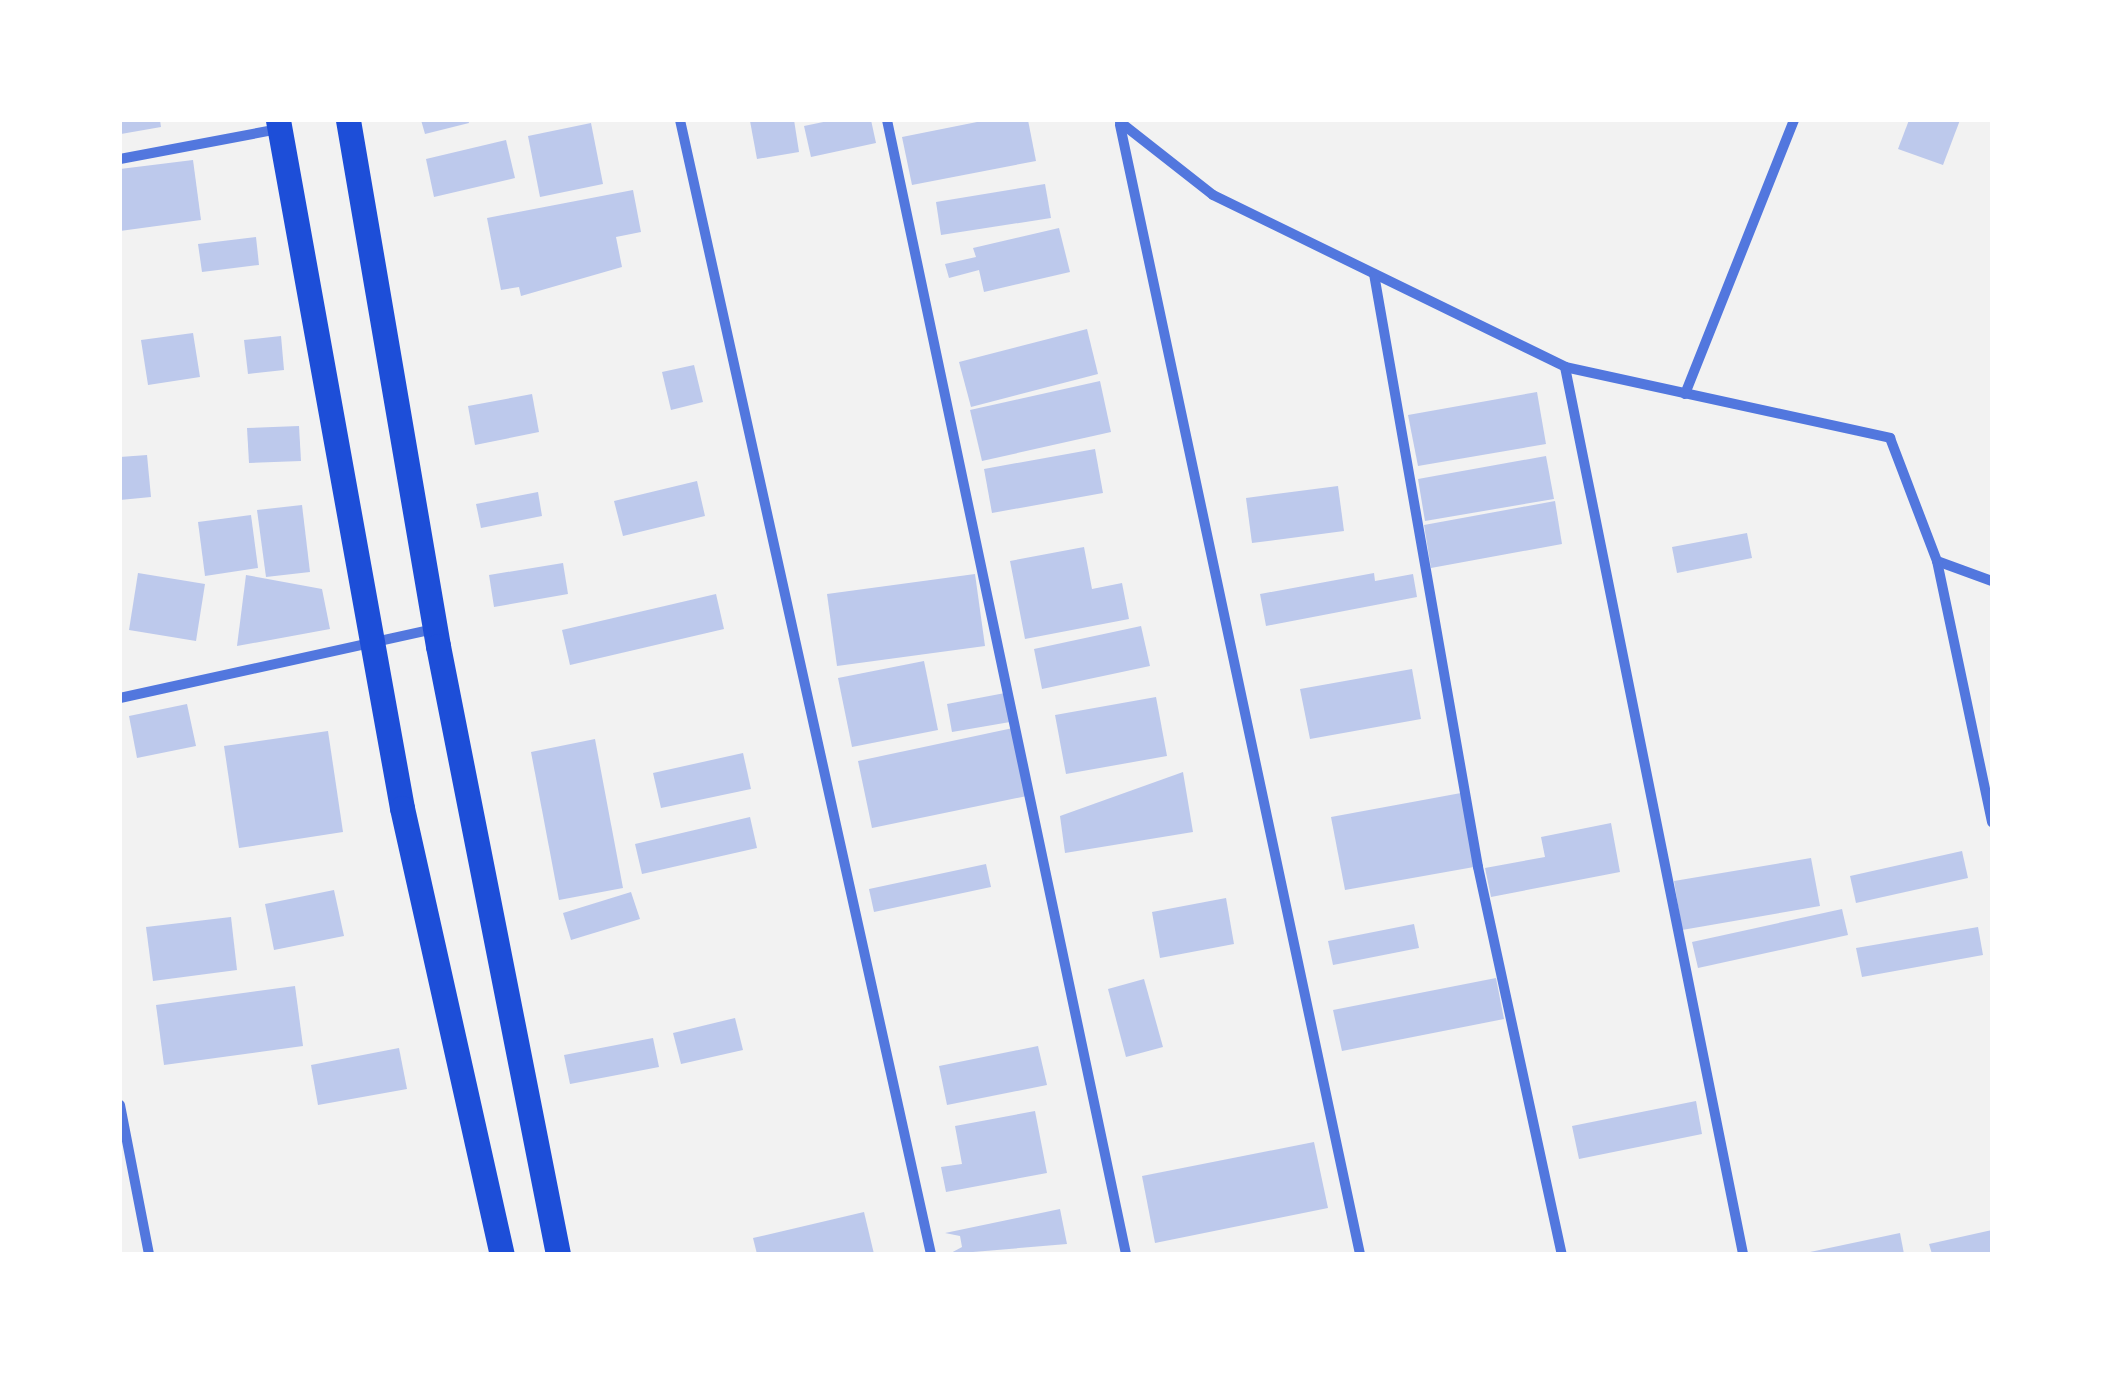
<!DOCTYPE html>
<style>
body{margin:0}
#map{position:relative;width:2112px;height:1374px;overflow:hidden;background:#f2f2f2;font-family:"Archivo Narrow",sans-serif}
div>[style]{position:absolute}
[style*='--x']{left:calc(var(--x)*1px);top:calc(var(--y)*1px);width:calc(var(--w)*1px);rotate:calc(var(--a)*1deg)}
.building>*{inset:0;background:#bdc9ec}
.minor>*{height:10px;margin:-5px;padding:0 5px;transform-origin:5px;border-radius:5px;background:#5277de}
.primary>*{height:25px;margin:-12.5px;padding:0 12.5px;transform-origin:12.5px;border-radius:12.5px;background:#1d4ed8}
span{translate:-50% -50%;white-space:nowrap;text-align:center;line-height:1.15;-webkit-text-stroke:8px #fff;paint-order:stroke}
.frame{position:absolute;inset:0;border:122px solid #fff;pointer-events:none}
</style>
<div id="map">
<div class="building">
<i style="clip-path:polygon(120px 120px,160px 120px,161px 127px,121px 134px)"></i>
<i style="clip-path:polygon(421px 120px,468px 120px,469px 123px,425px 134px)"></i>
<i style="clip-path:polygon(794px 120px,799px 152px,757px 159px,750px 121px)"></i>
<i style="clip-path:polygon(833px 120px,871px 120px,876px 143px,811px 157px,804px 126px)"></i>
<i style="clip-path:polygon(987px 120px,1028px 120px,1036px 161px,912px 185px,902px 137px)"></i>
<i style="clip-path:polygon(1909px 120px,1960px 120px,1943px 165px,1898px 149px)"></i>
<i style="clip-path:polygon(591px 123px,603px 184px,540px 197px,528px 136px)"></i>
<i style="clip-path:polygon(506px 140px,515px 178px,434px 197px,426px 159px)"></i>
<i style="clip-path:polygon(193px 160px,201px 220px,120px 231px,120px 169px)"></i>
<i style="clip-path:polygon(1045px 184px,1051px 218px,941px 235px,936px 202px)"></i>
<i style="clip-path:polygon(633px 190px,641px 232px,616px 237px,622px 267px,521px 296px,519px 287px,501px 290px,487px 218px)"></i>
<i style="clip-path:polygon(1059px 228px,1070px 272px,984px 292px,979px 270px,949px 278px,945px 264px,976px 257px,973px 248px)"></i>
<i style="clip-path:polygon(256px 237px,259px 265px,202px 272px,198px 244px)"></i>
<i style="clip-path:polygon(1087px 329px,1098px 374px,971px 407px,959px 362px)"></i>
<i style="clip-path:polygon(193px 333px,200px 377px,148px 385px,141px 340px)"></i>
<i style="clip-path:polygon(281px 336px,284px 370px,248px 374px,244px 340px)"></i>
<i style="clip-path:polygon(694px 365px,703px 402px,671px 410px,662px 372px)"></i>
<i style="clip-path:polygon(1100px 381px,1111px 432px,982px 461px,970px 410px)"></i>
<i style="clip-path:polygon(1537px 392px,1546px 444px,1418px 466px,1408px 415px)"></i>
<i style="clip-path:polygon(532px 394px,539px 432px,475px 445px,468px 406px)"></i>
<i style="clip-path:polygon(299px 426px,301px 461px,249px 463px,247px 428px)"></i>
<i style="clip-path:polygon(1095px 449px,1103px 493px,992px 513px,984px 469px)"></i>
<i style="clip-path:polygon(147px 455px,151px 497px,120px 500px,120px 457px)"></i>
<i style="clip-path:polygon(1546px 456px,1554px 499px,1425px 521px,1418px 479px)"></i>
<i style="clip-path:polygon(697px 481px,705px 516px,623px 536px,614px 501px)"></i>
<i style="clip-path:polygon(1338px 486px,1344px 531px,1252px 543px,1246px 498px)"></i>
<i style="clip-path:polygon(538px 492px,542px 516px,481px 528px,476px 504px)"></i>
<i style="clip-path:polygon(1555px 501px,1562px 544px,1431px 568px,1424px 525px)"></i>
<i style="clip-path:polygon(302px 505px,310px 572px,266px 577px,257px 510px)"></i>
<i style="clip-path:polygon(251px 515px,258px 568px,205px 576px,198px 522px)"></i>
<i style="clip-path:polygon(1747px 533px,1752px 558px,1677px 573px,1672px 547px)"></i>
<i style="clip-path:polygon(1084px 547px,1092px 589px,1122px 583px,1129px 619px,1025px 639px,1010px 561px)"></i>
<i style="clip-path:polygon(563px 563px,568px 594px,494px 607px,489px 575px)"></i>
<i style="clip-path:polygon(138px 573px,205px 584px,196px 641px,129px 630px)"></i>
<i style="clip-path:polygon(1374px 573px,1375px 581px,1413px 574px,1417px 597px,1266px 626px,1260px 594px)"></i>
<i style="clip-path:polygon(975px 574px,985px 646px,837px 666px,827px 594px)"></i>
<i style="clip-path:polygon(246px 575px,322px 589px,330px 629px,237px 646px)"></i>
<i style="clip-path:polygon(716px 594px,724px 629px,570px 665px,562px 630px)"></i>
<i style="clip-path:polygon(1141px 626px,1150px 666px,1042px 689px,1034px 649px)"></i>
<i style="clip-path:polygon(924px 661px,938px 730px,852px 747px,838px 678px)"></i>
<i style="clip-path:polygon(1412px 669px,1421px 719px,1310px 739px,1300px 689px)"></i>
<i style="clip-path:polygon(1005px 693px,1010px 722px,952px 732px,947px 704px)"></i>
<i style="clip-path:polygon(1156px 697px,1167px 756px,1066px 774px,1055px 715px)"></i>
<i style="clip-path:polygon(187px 704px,196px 746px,137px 758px,129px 716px)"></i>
<i style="clip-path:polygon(1013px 728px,1027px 796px,872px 828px,858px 761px)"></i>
<i style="clip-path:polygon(328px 731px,343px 832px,239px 848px,224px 746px)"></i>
<i style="clip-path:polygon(595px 739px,623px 888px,559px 900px,531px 752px)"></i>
<i style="clip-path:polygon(743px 753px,751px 789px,661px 808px,653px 773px)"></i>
<i style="clip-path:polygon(1183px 772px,1193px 832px,1065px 853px,1060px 816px)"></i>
<i style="clip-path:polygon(1461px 793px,1474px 867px,1345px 890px,1331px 817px)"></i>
<i style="clip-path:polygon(750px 817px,757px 848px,642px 874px,635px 844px)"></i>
<i style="clip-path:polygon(1611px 823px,1620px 872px,1491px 897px,1485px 868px,1545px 857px,1541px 837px)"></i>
<i style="clip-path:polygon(1962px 851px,1968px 878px,1856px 903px,1850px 876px)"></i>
<i style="clip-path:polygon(1811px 858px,1820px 906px,1682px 930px,1674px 881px)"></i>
<i style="clip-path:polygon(986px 864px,991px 887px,874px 912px,869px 889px)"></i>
<i style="clip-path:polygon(334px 890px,344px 936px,274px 950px,265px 904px)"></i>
<i style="clip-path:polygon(631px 892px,640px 919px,571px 940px,563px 913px)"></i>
<i style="clip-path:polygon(1226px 898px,1234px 944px,1160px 958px,1152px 912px)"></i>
<i style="clip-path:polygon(1842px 909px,1848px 935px,1698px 968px,1692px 942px)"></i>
<i style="clip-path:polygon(231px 917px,237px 970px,153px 981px,146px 927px)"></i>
<i style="clip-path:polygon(1414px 924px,1419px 948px,1333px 965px,1328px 941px)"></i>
<i style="clip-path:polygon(1978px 927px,1983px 955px,1862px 977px,1856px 948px)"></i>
<i style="clip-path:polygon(1496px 978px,1504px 1019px,1342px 1051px,1333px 1010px)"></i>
<i style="clip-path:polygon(1144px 979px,1163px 1047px,1126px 1057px,1108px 989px)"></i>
<i style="clip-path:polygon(295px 986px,303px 1046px,164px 1065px,156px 1005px)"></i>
<i style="clip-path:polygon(735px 1018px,743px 1050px,681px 1064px,673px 1033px)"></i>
<i style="clip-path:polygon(653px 1038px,659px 1067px,570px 1084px,564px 1055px)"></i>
<i style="clip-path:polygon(1038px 1046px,1047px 1085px,947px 1105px,939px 1066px)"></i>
<i style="clip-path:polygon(399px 1048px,407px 1089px,318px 1105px,311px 1065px)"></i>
<i style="clip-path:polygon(1696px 1101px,1702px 1134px,1579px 1159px,1572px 1126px)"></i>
<i style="clip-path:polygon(1035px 1111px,1047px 1173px,946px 1192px,941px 1167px,962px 1164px,955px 1126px)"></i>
<i style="clip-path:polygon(1314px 1142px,1328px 1208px,1155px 1243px,1142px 1176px)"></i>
<i style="clip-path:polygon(1060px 1209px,1067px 1244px,949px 1254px,962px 1247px,960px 1236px,945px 1233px)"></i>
<i style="clip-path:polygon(864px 1212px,874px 1254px,757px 1254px,753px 1238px)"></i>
<i style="clip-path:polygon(1992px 1230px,1992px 1254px,1932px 1254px,1929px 1244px)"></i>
<i style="clip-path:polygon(1900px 1233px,1904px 1254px,1810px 1254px,1810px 1252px)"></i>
</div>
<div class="minor">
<i style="--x:680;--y:120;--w:1161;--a:77.52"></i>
<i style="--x:887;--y:120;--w:1159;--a:78.1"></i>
<i style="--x:1120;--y:122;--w:118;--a:38.1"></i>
<i style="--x:1213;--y:195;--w:392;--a:26"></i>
<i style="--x:1565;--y:367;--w:333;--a:12.3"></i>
<i style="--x:1890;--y:438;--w:132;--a:69.1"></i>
<i style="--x:1937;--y:561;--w:59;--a:20"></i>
<i style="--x:1120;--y:125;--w:1154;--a:78"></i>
<i style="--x:120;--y:159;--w:162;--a:-10.7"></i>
<i style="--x:1374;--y:274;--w:602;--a:80.05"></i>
<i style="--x:1478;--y:867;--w:396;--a:77.8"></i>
<i style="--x:1565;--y:367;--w:905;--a:78.65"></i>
<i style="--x:1685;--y:394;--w:295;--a:-68.3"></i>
<i style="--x:1937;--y:561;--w:267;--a:78.1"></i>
<i style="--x:120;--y:698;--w:322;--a:-12.4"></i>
<i style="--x:120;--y:1105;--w:152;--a:79"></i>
</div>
<div class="primary">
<i style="--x:278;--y:120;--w:699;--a:79.78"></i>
<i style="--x:402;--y:808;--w:457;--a:77.4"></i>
<i style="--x:348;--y:120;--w:534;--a:80.29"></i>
<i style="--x:438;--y:646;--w:620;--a:78.84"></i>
</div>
<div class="frame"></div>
</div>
